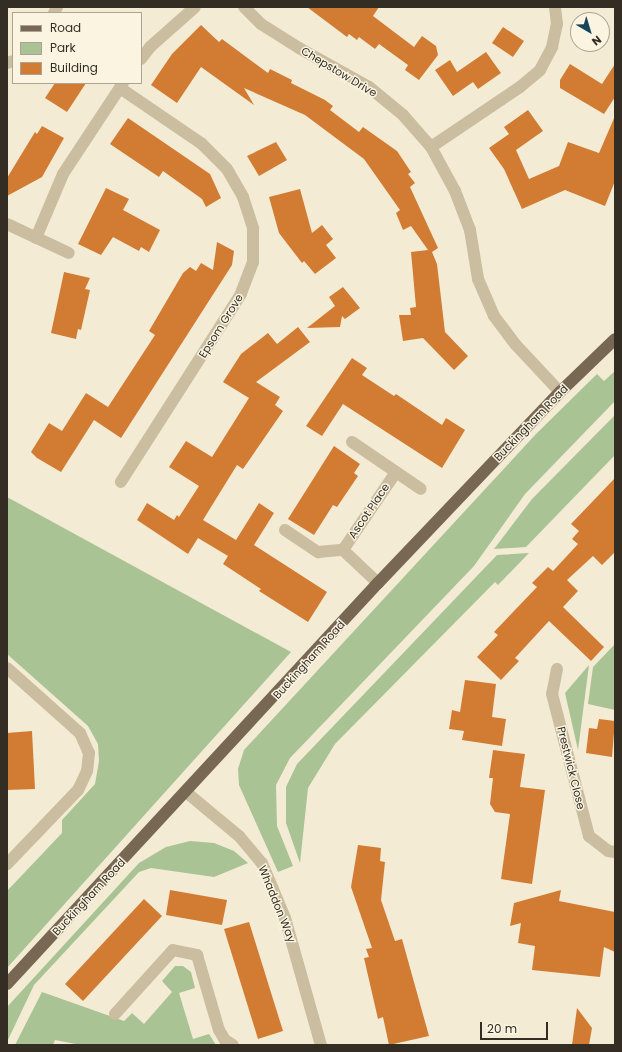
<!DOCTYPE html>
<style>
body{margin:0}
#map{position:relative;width:622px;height:1052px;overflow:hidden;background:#f3ebd4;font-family:Poppins,sans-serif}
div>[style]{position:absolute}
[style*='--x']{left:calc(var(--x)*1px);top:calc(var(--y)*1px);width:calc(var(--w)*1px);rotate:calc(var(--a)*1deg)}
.green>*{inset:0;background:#a9c394}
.building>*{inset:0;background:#d27c33}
.minor>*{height:12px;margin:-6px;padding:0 6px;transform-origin:6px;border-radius:6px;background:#cbbda0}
.major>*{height:12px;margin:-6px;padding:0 6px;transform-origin:6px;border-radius:6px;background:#786853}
span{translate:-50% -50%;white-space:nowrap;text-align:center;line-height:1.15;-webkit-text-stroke:3px #faf4e1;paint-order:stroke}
.street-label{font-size:11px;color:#342d24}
.frame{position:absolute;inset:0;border:8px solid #342d24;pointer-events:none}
.legend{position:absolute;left:12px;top:12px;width:130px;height:72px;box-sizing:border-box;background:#faf4e1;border:1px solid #aba495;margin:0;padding:5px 7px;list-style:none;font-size:12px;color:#342d24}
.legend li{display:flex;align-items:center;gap:8px;height:20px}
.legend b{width:20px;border:1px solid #aba495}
.north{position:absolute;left:570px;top:12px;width:40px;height:40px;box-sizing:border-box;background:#faf4e1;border:1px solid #aba495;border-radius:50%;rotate:142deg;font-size:11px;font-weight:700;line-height:16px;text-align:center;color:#342d24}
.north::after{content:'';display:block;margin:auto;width:14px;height:18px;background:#164659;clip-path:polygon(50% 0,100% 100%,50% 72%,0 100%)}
.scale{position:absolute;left:480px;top:1022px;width:68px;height:18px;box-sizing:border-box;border:2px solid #342d24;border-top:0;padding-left:5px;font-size:12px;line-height:14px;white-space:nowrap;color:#342d24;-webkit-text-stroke:3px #faf4e1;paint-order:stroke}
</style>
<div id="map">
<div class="green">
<i style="clip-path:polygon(615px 371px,615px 401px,525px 494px,474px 566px,290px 758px,276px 785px,277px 826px,293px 866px,278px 872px,239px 785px,238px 769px,244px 750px,536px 434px,597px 374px,604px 381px)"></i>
<i style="clip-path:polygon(615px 415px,615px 455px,526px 547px,494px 549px,532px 499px)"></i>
<i style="clip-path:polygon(7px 497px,291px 652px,7px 968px,7px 891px,62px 833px,62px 820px,95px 784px,99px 761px,98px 744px,88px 726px,7px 654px)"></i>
<i style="clip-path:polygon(529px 553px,498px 585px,495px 582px,335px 744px,308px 788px,300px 863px,286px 823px,286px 787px,297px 764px,497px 555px)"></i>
<i style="clip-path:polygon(615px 644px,615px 710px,588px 704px,593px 667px)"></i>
<i style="clip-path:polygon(589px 665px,578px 750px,565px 693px)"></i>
<i style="clip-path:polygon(190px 841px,214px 843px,234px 851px,248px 863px,214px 877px,151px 868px,139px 872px,34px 985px,7px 1042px,7px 1007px,139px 863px,166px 847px)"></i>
<i style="clip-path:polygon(175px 966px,183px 966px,191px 972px,195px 988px,179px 993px,193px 1039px,209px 1034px,216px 1045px,81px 1045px,55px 1040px,53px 1045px,15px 1045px,42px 992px,124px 1021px,132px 1013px,144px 1024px,172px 992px,162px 981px)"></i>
</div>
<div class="building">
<i style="clip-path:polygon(307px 7px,379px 7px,373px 16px,414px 47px,422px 36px,436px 46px,438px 55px,419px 80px,405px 70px,408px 65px,379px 44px,375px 49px,359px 37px,357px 40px,349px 34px,347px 37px)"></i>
<i style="clip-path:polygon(201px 25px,219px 42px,222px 39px,268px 73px,270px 69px,292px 80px,291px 83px,325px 100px,333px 106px,330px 110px,359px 132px,363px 127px,397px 151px,411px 172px,408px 174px,415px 183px,410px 187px,438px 248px,432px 252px,437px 264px,445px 332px,468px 356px,454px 370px,423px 338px,403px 341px,399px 315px,411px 315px,410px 308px,416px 307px,411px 252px,428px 250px,411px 226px,403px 230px,396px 213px,400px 210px,364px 159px,305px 115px,244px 88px,254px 105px,201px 67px,177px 103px,151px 85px,172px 54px)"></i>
<i style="clip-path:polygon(503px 27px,524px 41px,513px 57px,492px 43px)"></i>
<i style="clip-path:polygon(486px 52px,501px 73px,478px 89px,473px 82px,453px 96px,435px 70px,450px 60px,457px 72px)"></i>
<i style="clip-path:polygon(570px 64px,602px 84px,615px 64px,615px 97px,604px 114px,560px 88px,560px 80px)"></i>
<i style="clip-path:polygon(55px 83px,86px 83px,67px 112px,45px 98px)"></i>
<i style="clip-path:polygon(528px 110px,543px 131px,516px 150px,529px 179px,559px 166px,568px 142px,599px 153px,615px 116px,615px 181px,605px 206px,565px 190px,522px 209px,504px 169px,489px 148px,509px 134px,504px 127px)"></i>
<i style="clip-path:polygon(128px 118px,210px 174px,221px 198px,206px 207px,202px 199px,163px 171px,159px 177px,110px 144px)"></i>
<i style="clip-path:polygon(42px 126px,64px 138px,42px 177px,7px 196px,7px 178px,35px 132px,37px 134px)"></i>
<i style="clip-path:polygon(276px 142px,287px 160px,259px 176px,247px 156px)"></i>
<i style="clip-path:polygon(106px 188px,129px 199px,123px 210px,160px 230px,149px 252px,141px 247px,139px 251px,113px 237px,101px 255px,78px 244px)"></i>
<i style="clip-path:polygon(300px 189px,312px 233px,322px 225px,333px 239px,326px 245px,336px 258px,315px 274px,304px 261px,302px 263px,279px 233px,269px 197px)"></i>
<i style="clip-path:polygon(217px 242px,234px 251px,232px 265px,121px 438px,94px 420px,61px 472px,37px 458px,31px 452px,49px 423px,62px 431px,86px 393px,108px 407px,155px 335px,149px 331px,183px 273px,190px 267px,196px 271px,201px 263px,213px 270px)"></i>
<i style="clip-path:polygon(64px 272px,90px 278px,85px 289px,90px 290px,81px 330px,78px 329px,76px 339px,51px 333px)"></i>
<i style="clip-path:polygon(343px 287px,360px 308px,345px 319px,342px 316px,340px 327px,307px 328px,335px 306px,329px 297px)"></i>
<i style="clip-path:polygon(298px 327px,310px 342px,256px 382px,280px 397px,275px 405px,283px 411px,243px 469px,237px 465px,203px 520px,236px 540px,259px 503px,274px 513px,254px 545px,327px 592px,308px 622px,259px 591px,261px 589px,223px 564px,228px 556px,198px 538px,188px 554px,137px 520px,147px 503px,174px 520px,177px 515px,179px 517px,199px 486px,169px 467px,186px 441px,212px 457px,249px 398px,223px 382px,241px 354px,268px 333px,277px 344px)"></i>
<i style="clip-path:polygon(352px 358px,367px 368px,362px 375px,394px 396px,396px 394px,442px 425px,446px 418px,465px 430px,442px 468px,343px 404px,322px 436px,306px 426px)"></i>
<i style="clip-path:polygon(334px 446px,360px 464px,354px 473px,358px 476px,337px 507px,333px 505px,314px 535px,288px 519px)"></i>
<i style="clip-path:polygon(615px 478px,615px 552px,602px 565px,593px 556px,567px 580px,578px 591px,563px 607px,604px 647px,591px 661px,549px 621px,515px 658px,519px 661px,501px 680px,477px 657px,498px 635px,494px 632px,537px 587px,532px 583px,548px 567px,553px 571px,578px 544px,572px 539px,579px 531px,571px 524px)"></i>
<i style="clip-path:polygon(465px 680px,496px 684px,492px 717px,506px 719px,502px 746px,462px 740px,464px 731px,449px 729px,452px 710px,460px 712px)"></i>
<i style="clip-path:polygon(599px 719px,615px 721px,612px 757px,586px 753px,589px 728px,597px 729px)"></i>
<i style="clip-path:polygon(32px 731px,35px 789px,7px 790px,7px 733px)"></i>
<i style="clip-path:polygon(493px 750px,525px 754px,520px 787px,545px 790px,532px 884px,501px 879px,510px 814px,495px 812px,490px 804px,493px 778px,489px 778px)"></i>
<i style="clip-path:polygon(358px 845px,381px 848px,380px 861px,385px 862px,381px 900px,395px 941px,402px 939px,429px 1036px,389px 1045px,383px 1017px,378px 1019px,364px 958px,369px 957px,366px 949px,372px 948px,351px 887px)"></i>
<i style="clip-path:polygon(170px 890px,227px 900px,222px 925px,166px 915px)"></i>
<i style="clip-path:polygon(561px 890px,559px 901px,615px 912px,615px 952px,604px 947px,600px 977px,532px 970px,535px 946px,518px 943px,521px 923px,510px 926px,514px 903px)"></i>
<i style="clip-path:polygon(144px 899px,162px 916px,83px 1001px,65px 984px)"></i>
<i style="clip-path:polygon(249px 922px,283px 1031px,258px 1039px,224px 929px)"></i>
<i style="clip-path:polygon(577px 1008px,592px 1028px,589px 1045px,572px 1045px)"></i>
</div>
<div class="minor">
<i style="--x:244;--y:7;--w:24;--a:45"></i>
<i style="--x:261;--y:24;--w:45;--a:32.3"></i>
<i style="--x:299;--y:48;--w:80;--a:29.1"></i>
<i style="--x:369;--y:87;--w:44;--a:39.5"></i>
<i style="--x:403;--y:115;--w:43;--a:48.8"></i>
<i style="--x:431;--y:147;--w:50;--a:61.4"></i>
<i style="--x:455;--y:191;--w:42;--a:69"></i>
<i style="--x:470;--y:230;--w:50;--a:80.7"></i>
<i style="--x:478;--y:279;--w:40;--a:66.6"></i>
<i style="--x:494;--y:316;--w:36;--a:53"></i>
<i style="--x:516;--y:345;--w:64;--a:46.9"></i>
<i style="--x:54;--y:13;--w:7;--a:-63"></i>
<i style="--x:141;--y:59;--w:15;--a:-53"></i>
<i style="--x:150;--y:47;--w:60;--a:-41.6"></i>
<i style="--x:7;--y:63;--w:6;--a:-18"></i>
<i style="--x:120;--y:88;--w:99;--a:34.3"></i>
<i style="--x:202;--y:144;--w:35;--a:45"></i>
<i style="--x:227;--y:169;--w:32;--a:60"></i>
<i style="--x:243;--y:197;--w:33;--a:72"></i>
<i style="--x:253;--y:228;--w:34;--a:90"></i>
<i style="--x:253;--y:262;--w:34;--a:111"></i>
<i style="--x:241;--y:294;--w:223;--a:122.6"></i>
<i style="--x:431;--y:147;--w:107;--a:-34"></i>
<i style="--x:520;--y:87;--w:26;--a:-40"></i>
<i style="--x:540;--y:70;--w:26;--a:-62"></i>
<i style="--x:552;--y:47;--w:24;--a:-78"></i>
<i style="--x:557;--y:24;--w:17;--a:-97"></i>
<i style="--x:7;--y:224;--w:68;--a:25.1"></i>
<i style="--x:36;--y:238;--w:69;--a:-67.1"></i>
<i style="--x:63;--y:174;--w:109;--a:-56.6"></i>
<i style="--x:352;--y:442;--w:83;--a:34.3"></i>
<i style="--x:285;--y:530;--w:40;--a:34"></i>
<i style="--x:318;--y:552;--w:25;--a:-5"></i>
<i style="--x:378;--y:583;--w:48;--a:-136.7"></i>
<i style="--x:343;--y:550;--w:94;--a:-55.8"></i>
<i style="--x:7;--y:668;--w:98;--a:41.7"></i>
<i style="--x:80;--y:733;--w:22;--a:66"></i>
<i style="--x:89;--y:753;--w:18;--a:96"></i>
<i style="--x:87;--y:771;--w:21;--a:115"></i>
<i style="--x:78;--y:790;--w:103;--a:133.8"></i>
<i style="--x:557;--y:669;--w:25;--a:101"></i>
<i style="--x:552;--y:694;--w:147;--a:75.4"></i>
<i style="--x:589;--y:836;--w:24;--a:38"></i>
<i style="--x:608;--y:851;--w:7;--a:8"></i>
<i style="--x:186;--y:792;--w:69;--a:39.7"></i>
<i style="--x:239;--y:836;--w:35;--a:50"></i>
<i style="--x:262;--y:863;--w:60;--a:67.3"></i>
<i style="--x:285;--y:918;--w:132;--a:74.2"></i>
<i style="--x:115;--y:1014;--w:86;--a:-47.8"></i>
<i style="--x:173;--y:950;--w:25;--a:12"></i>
<i style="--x:197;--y:955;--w:78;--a:73.7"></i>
<i style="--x:219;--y:1030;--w:12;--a:59"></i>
<i style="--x:225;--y:1040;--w:9;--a:32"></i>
</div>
<div class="major">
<i style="--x:7;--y:984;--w:546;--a:-47.23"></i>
<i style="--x:378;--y:583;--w:264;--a:-46.4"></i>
<i style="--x:560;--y:392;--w:76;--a:-43.9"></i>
</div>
<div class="street-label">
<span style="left:339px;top:72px;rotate:31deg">Chepstow Drive</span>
<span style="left:221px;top:326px;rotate:-58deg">Epsom Grove</span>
<span style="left:531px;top:423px;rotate:-46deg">Buckingham Road</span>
<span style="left:369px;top:511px;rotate:-56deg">Ascot Place</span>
<span style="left:309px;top:660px;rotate:-48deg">Buckingham Road</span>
<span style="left:571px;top:768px;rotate:76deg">Prestwick Close</span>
<span style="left:89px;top:897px;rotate:-47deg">Buckingham Road</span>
<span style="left:277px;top:904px;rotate:68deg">Whaddon Way</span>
</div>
<div class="frame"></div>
<ul class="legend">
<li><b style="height:5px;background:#786853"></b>Road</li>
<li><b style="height:11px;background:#a9c394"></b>Park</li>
<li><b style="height:11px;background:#d27c33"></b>Building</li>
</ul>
<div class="north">N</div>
<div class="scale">20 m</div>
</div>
